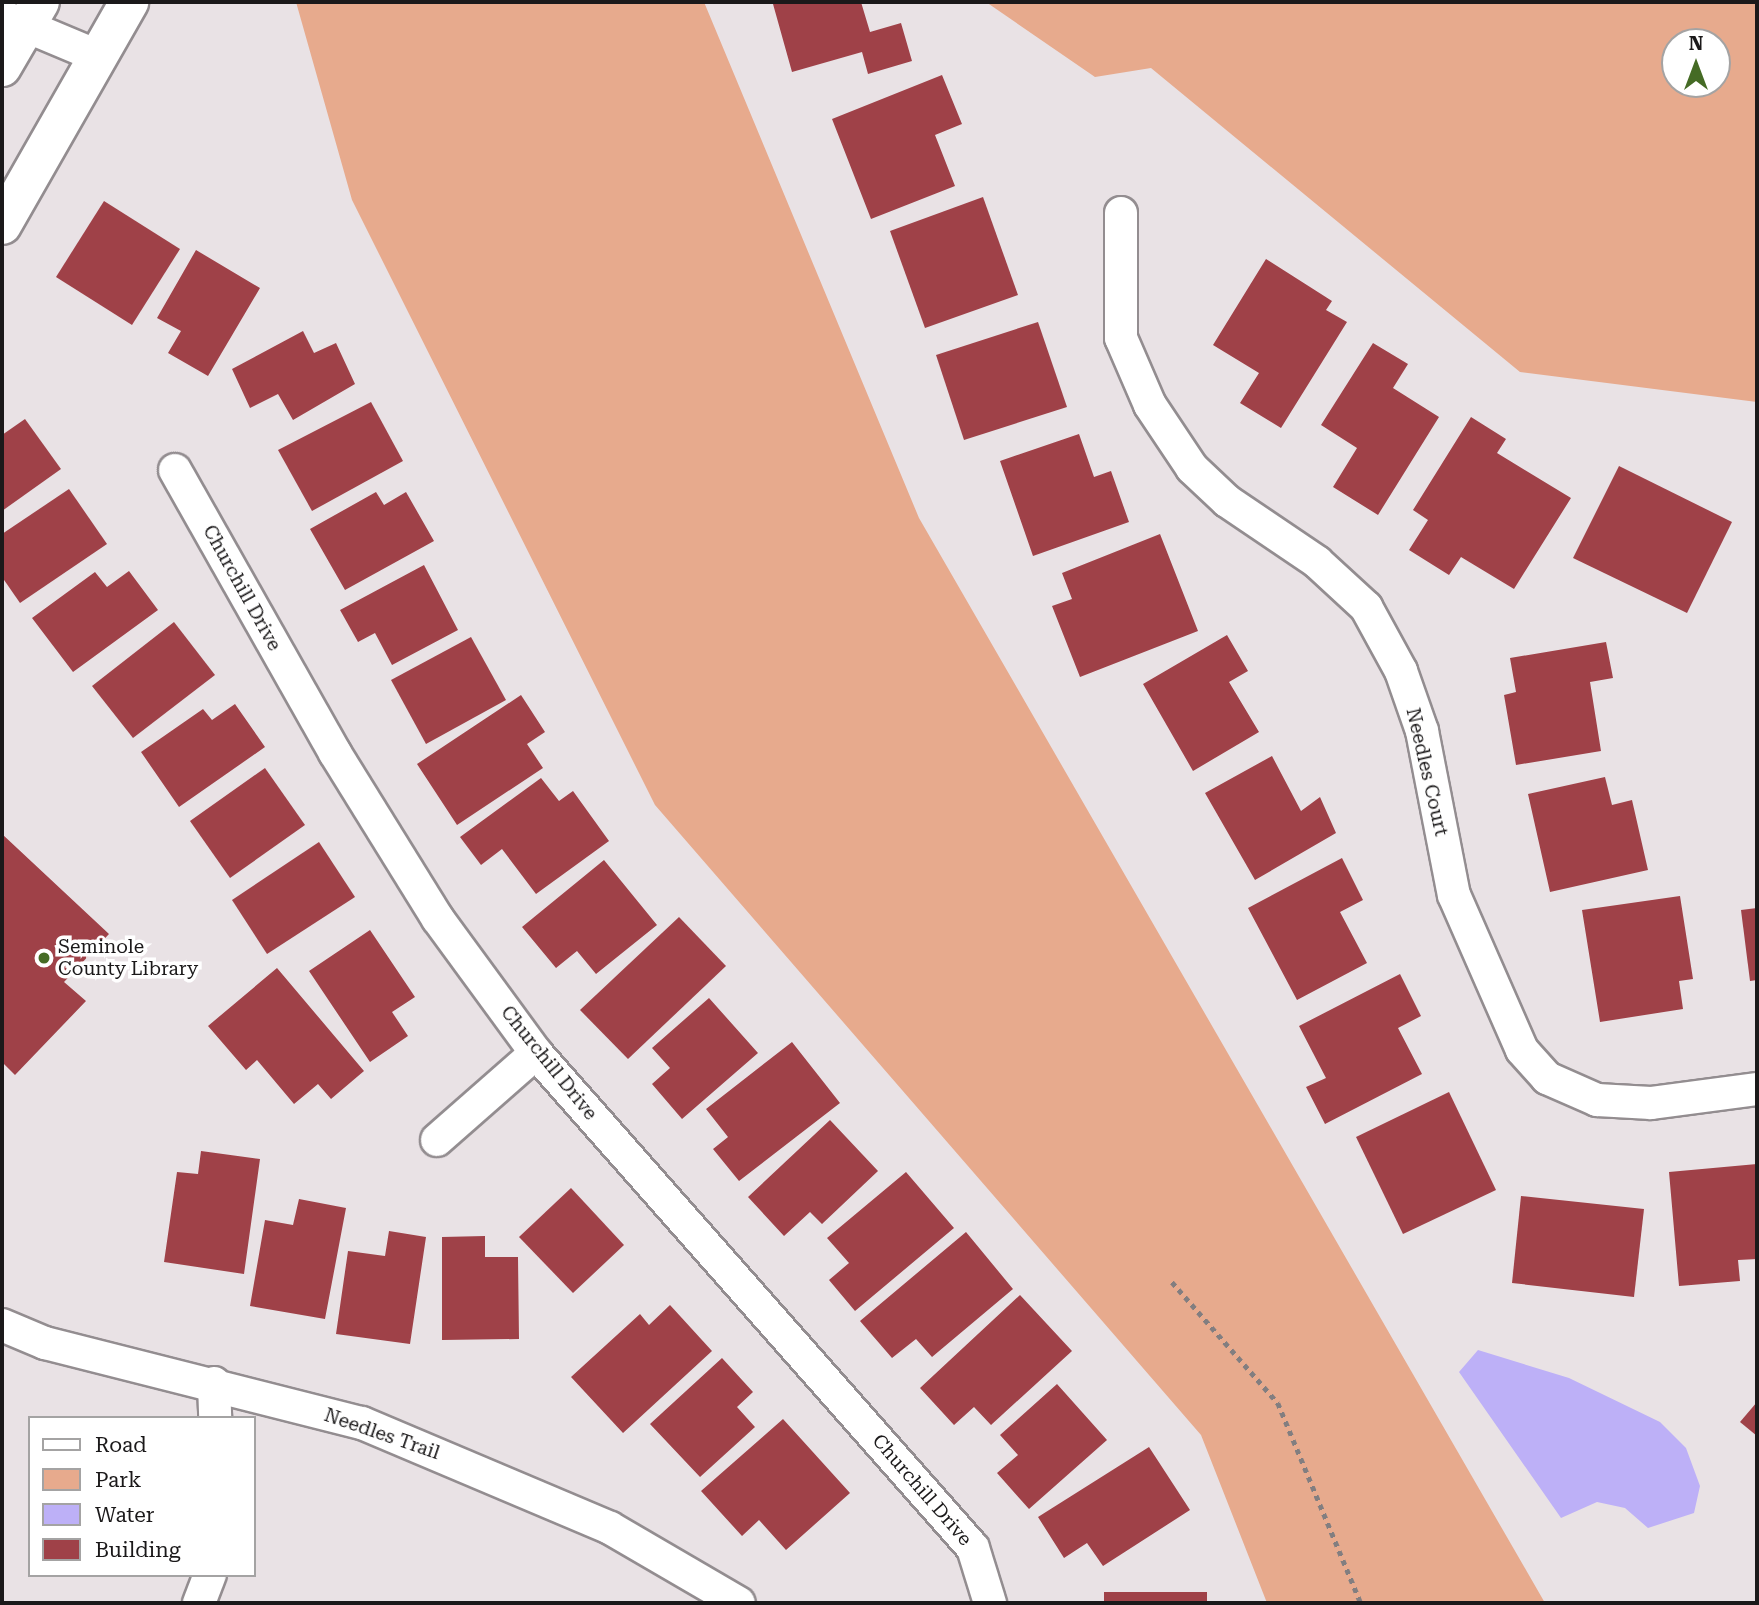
<!DOCTYPE html>
<style>
body{margin:0}
#map{position:relative;width:1759px;height:1605px;overflow:hidden;background:#e9e2e5;font-family:"Roboto Serif",serif}
div>[style]{position:absolute}
[style*='--x']{left:calc(var(--x)*1px);top:calc(var(--y)*1px);width:calc(var(--w)*1px);rotate:calc(var(--a)*1deg)}
.green>*{inset:0;background:#e7aa8d}
.water>*{inset:0;background:#bdb0f7}
.building>*{inset:0;background:#9f4148}
.path>*{height:4.5px;margin-top:-2.25px;transform-origin:0;background:repeating-linear-gradient(90deg,#827e80 0 5px,transparent 0 10px)}
.roads{filter:drop-shadow(2px 0 #938d90) drop-shadow(-2px 0 #938d90) drop-shadow(0 2px #938d90) drop-shadow(0 -2px #938d90)}
.minor>*{height:32px;margin:-16px;padding:0 16px;transform-origin:16px;border-radius:16px;background:#fff}
.tertiary>*{height:38px;margin:-19px;padding:0 19px;transform-origin:19px;border-radius:19px;background:#fff}
.dots>*{width:19px;height:19px;translate:-50% -50%;box-sizing:border-box;border:4px solid #fff;border-radius:50%}
span{translate:-50% -50%;white-space:nowrap;text-align:center;line-height:1.15;-webkit-text-stroke:7px #fff;paint-order:stroke}
.street-label{font-size:19px;color:#1b191a}
.poi-label{font-size:19px;color:#1b191a}
.left{translate:0 -50%;text-align:left}
.frame{position:absolute;inset:0;border:4px solid #1b191a;pointer-events:none}
.legend{position:absolute;left:28px;top:1416px;width:228px;height:161px;box-sizing:border-box;background:#fff;border:2px solid #a4a3a3;margin:0;padding:9px 12px;list-style:none;font-size:21px;color:#1b191a}
.legend li{display:flex;align-items:center;gap:14px;height:35px}
.legend b{width:35px;border:2px solid #a4a3a3}
.north{position:absolute;left:1661px;top:28px;width:70px;height:70px;box-sizing:border-box;background:#fff;border:2px solid #a4a3a3;border-radius:50%;rotate:0deg;font-size:19px;font-weight:700;line-height:28px;text-align:center;color:#1b191a}
.north::after{content:'';display:block;margin:auto;width:24px;height:32px;background:#456b25;clip-path:polygon(50% 0,100% 100%,50% 72%,0 100%)}
</style>
<div id="map">
<div class="green">
<i style="clip-path:polygon(296px 2px,704px 2px,919px 518px,1545px 1603px,1267px 1603px,1201px 1435px,655px 805px,352px 200px)"></i>
<i style="clip-path:polygon(evenodd,986px 2px,1757px 2px,1757px 402px,1520px 372px,1151px 68px,1095px 77px,986px 2px,1675px 42px,1717px 42px,1717px 84px,1675px 84px,1675px 42px)"></i>
</div>
<div class="water">
<i style="clip-path:polygon(1478px 1350px,1569px 1378px,1660px 1422px,1686px 1448px,1700px 1486px,1694px 1513px,1648px 1528px,1625px 1508px,1597px 1502px,1561px 1518px,1459px 1372px)"></i>
</div>
<div class="building">
<i style="clip-path:polygon(861px 2px,870px 32px,901px 23px,912px 61px,868px 74px,862px 52px,792px 72px,773px 4px)"></i>
<i style="clip-path:polygon(942px 75px,962px 124px,935px 135px,955px 186px,871px 219px,832px 119px)"></i>
<i style="clip-path:polygon(983px 197px,1018px 295px,925px 328px,890px 231px)"></i>
<i style="clip-path:polygon(104px 201px,180px 249px,132px 325px,56px 277px)"></i>
<i style="clip-path:polygon(196px 250px,260px 288px,208px 376px,168px 353px,181px 331px,157px 318px)"></i>
<i style="clip-path:polygon(1266px 259px,1332px 301px,1326px 310px,1347px 322px,1281px 428px,1240px 403px,1259px 373px,1213px 345px)"></i>
<i style="clip-path:polygon(1038px 322px,1067px 407px,964px 440px,936px 355px)"></i>
<i style="clip-path:polygon(303px 331px,314px 353px,336px 343px,355px 384px,293px 420px,278px 394px,250px 408px,232px 369px)"></i>
<i style="clip-path:polygon(1373px 343px,1408px 364px,1393px 388px,1439px 417px,1378px 515px,1333px 487px,1357px 448px,1321px 425px)"></i>
<i style="clip-path:polygon(371px 402px,403px 461px,312px 511px,278px 450px)"></i>
<i style="clip-path:polygon(1471px 417px,1506px 439px,1497px 453px,1571px 498px,1514px 589px,1461px 557px,1449px 575px,1409px 550px,1428px 520px,1413px 510px)"></i>
<i style="clip-path:polygon(25px 419px,61px 469px,2px 511px,2px 435px)"></i>
<i style="clip-path:polygon(1079px 434px,1094px 477px,1111px 471px,1129px 522px,1033px 556px,1000px 461px)"></i>
<i style="clip-path:polygon(1619px 466px,1732px 522px,1687px 613px,1573px 558px)"></i>
<i style="clip-path:polygon(69px 489px,107px 544px,20px 603px,2px 577px,2px 534px)"></i>
<i style="clip-path:polygon(376px 492px,384px 505px,406px 492px,434px 541px,345px 590px,310px 529px)"></i>
<i style="clip-path:polygon(1160px 534px,1198px 631px,1080px 677px,1052px 606px,1072px 599px,1062px 573px)"></i>
<i style="clip-path:polygon(424px 565px,458px 630px,392px 665px,375px 633px,358px 642px,340px 610px)"></i>
<i style="clip-path:polygon(129px 571px,158px 610px,73px 672px,32px 618px,95px 572px,107px 587px)"></i>
<i style="clip-path:polygon(174px 622px,215px 675px,133px 738px,92px 686px)"></i>
<i style="clip-path:polygon(1227px 635px,1248px 671px,1229px 682px,1259px 732px,1193px 771px,1143px 684px)"></i>
<i style="clip-path:polygon(471px 637px,506px 700px,426px 744px,391px 680px)"></i>
<i style="clip-path:polygon(1606px 642px,1613px 678px,1590px 682px,1601px 751px,1516px 765px,1504px 695px,1516px 692px,1510px 658px)"></i>
<i style="clip-path:polygon(521px 695px,545px 732px,527px 744px,543px 768px,457px 825px,417px 764px)"></i>
<i style="clip-path:polygon(235px 704px,265px 747px,179px 807px,141px 752px,203px 709px,212px 720px)"></i>
<i style="clip-path:polygon(1272px 756px,1301px 811px,1320px 797px,1336px 833px,1255px 880px,1205px 793px)"></i>
<i style="clip-path:polygon(265px 768px,305px 825px,230px 878px,190px 821px)"></i>
<i style="clip-path:polygon(1605px 777px,1612px 805px,1632px 800px,1648px 870px,1550px 892px,1528px 794px)"></i>
<i style="clip-path:polygon(541px 778px,559px 801px,573px 791px,609px 841px,536px 894px,502px 849px,481px 865px,460px 837px)"></i>
<i style="clip-path:polygon(2px 834px,109px 934px,64px 982px,86px 1001px,15px 1075px,2px 1062px)"></i>
<i style="clip-path:polygon(319px 842px,355px 897px,267px 954px,232px 900px)"></i>
<i style="clip-path:polygon(1342px 858px,1363px 900px,1340px 912px,1367px 963px,1297px 1000px,1248px 908px)"></i>
<i style="clip-path:polygon(604px 860px,657px 925px,596px 974px,577px 951px,556px 968px,522px 927px)"></i>
<i style="clip-path:polygon(1680px 896px,1693px 979px,1679px 981px,1683px 1009px,1600px 1022px,1582px 910px)"></i>
<i style="clip-path:polygon(1757px 908px,1757px 980px,1750px 981px,1741px 910px)"></i>
<i style="clip-path:polygon(679px 917px,726px 966px,628px 1059px,580px 1010px)"></i>
<i style="clip-path:polygon(370px 930px,415px 997px,392px 1012px,408px 1036px,370px 1062px,309px 971px)"></i>
<i style="clip-path:polygon(277px 968px,364px 1071px,331px 1099px,318px 1084px,294px 1104px,257px 1060px,246px 1070px,208px 1026px)"></i>
<i style="clip-path:polygon(1400px 974px,1421px 1016px,1398px 1028px,1422px 1074px,1325px 1124px,1306px 1087px,1326px 1078px,1299px 1026px)"></i>
<i style="clip-path:polygon(709px 998px,758px 1053px,682px 1119px,652px 1084px,670px 1068px,652px 1048px)"></i>
<i style="clip-path:polygon(792px 1042px,840px 1103px,739px 1181px,713px 1149px,728px 1137px,706px 1109px)"></i>
<i style="clip-path:polygon(1449px 1092px,1496px 1190px,1403px 1234px,1356px 1137px)"></i>
<i style="clip-path:polygon(830px 1120px,878px 1171px,822px 1224px,810px 1212px,784px 1236px,748px 1197px)"></i>
<i style="clip-path:polygon(201px 1151px,260px 1159px,244px 1274px,164px 1262px,177px 1172px,198px 1174px)"></i>
<i style="clip-path:polygon(1757px 1164px,1757px 1259px,1738px 1260px,1740px 1281px,1679px 1286px,1669px 1172px)"></i>
<i style="clip-path:polygon(906px 1172px,954px 1228px,855px 1311px,829px 1280px,849px 1263px,827px 1238px)"></i>
<i style="clip-path:polygon(571px 1188px,624px 1245px,573px 1293px,519px 1237px)"></i>
<i style="clip-path:polygon(1521px 1196px,1644px 1209px,1634px 1297px,1512px 1283px)"></i>
<i style="clip-path:polygon(299px 1199px,346px 1208px,325px 1319px,250px 1306px,265px 1220px,293px 1225px)"></i>
<i style="clip-path:polygon(389px 1231px,426px 1237px,410px 1344px,336px 1334px,348px 1251px,385px 1256px)"></i>
<i style="clip-path:polygon(966px 1232px,1013px 1289px,932px 1357px,916px 1339px,892px 1358px,860px 1321px)"></i>
<i style="clip-path:polygon(485px 1236px,485px 1257px,518px 1257px,519px 1339px,442px 1340px,442px 1237px)"></i>
<i style="clip-path:polygon(1020px 1295px,1072px 1351px,991px 1425px,974px 1407px,954px 1425px,920px 1388px)"></i>
<i style="clip-path:polygon(670px 1305px,712px 1351px,623px 1433px,571px 1377px,640px 1314px,649px 1325px)"></i>
<i style="clip-path:polygon(722px 1358px,753px 1392px,737px 1407px,755px 1427px,700px 1477px,650px 1424px)"></i>
<i style="clip-path:polygon(1057px 1384px,1107px 1440px,1029px 1509px,997px 1473px,1018px 1455px,1000px 1435px)"></i>
<i style="clip-path:polygon(1757px 1402px,1757px 1436px,1740px 1422px)"></i>
<i style="clip-path:polygon(783px 1419px,850px 1493px,786px 1550px,759px 1520px,742px 1536px,701px 1491px)"></i>
<i style="clip-path:polygon(1149px 1447px,1190px 1510px,1103px 1566px,1087px 1543px,1064px 1558px,1038px 1517px)"></i>
<i style="clip-path:polygon(1104px 1592px,1207px 1592px,1207px 1603px,1104px 1603px)"></i>
</div>
<div class="path">
<i style="--x:1172;--y:1282;--w:161;--a:48.8"></i>
<i style="--x:1278;--y:1403;--w:217;--a:67.5"></i>
</div>
<div class="roads">
<div class="minor">
<i style="--x:2;--y:16;--w:106;--a:22.7"></i>
<i style="--x:1121;--y:213;--w:125;--a:90"></i>
<i style="--x:1121;--y:338;--w:73;--a:66.6"></i>
<i style="--x:1150;--y:405;--w:76;--a:56.3"></i>
<i style="--x:1192;--y:468;--w:48;--a:43.3"></i>
<i style="--x:1227;--y:501;--w:109;--a:34.1"></i>
<i style="--x:1317;--y:562;--w:67;--a:42.6"></i>
<i style="--x:1366;--y:607;--w:73;--a:61.3"></i>
<i style="--x:1401;--y:671;--w:64;--a:70.7"></i>
<i style="--x:1422;--y:731;--w:167;--a:79"></i>
<i style="--x:1454;--y:895;--w:169;--a:66.3"></i>
<i style="--x:1522;--y:1050;--w:38;--a:48"></i>
<i style="--x:1547;--y:1078;--w:55;--a:23.7"></i>
<i style="--x:1597;--y:1100;--w:54;--a:3.2"></i>
<i style="--x:1651;--y:1103;--w:107;--a:-7.5"></i>
<i style="--x:175;--y:470;--w:325;--a:60.5"></i>
<i style="--x:335;--y:753;--w:195;--a:58.2"></i>
<i style="--x:438;--y:919;--w:166;--a:53.8"></i>
<i style="--x:536;--y:1053;--w:660;--a:48.56"></i>
<i style="--x:973;--y:1548;--w:58;--a:72.8"></i>
<i style="--x:437;--y:1140;--w:132;--a:-41.3"></i>
<i style="--x:2;--y:1325;--w:47;--a:22.7"></i>
<i style="--x:45;--y:1343;--w:327;--a:14.2"></i>
<i style="--x:362;--y:1423;--w:269;--a:22.9"></i>
<i style="--x:610;--y:1528;--w:149;--a:30.2"></i>
<i style="--x:214;--y:1383;--w:35;--a:88"></i>
<i style="--x:199;--y:1603;--w:30;--a:-69"></i>
</div>
<div class="tertiary">
<i style="--x:2;--y:67;--w:75;--a:-59.7"></i>
<i style="--x:2;--y:225;--w:257;--a:-60.3"></i>
</div>
</div>
<div class="dots">
<i style="left:44px;top:958px;background:#456b25"></i>
</div>
<div class="street-label">
<span style="left:242px;top:588px;rotate:61deg">Churchill Drive</span>
<span style="left:1427px;top:772px;rotate:77deg">Needles Court</span>
<span style="left:549px;top:1063px;rotate:51deg">Churchill Drive</span>
<span style="left:382px;top:1434px;rotate:19deg">Needles Trail</span>
<span style="left:922px;top:1490px;rotate:49deg">Churchill Drive</span>
</div>
<div class="poi-label">
<span class="left" style="left:58px;top:958px">Seminole<br>County Library</span>
</div>
<div class="frame"></div>
<ul class="legend">
<li><b style="height:9px;background:#fff"></b>Road</li>
<li><b style="height:19px;background:#e7aa8d"></b>Park</li>
<li><b style="height:19px;background:#bdb0f7"></b>Water</li>
<li><b style="height:19px;background:#9f4148"></b>Building</li>
</ul>
<div class="north">N</div>
</div>
